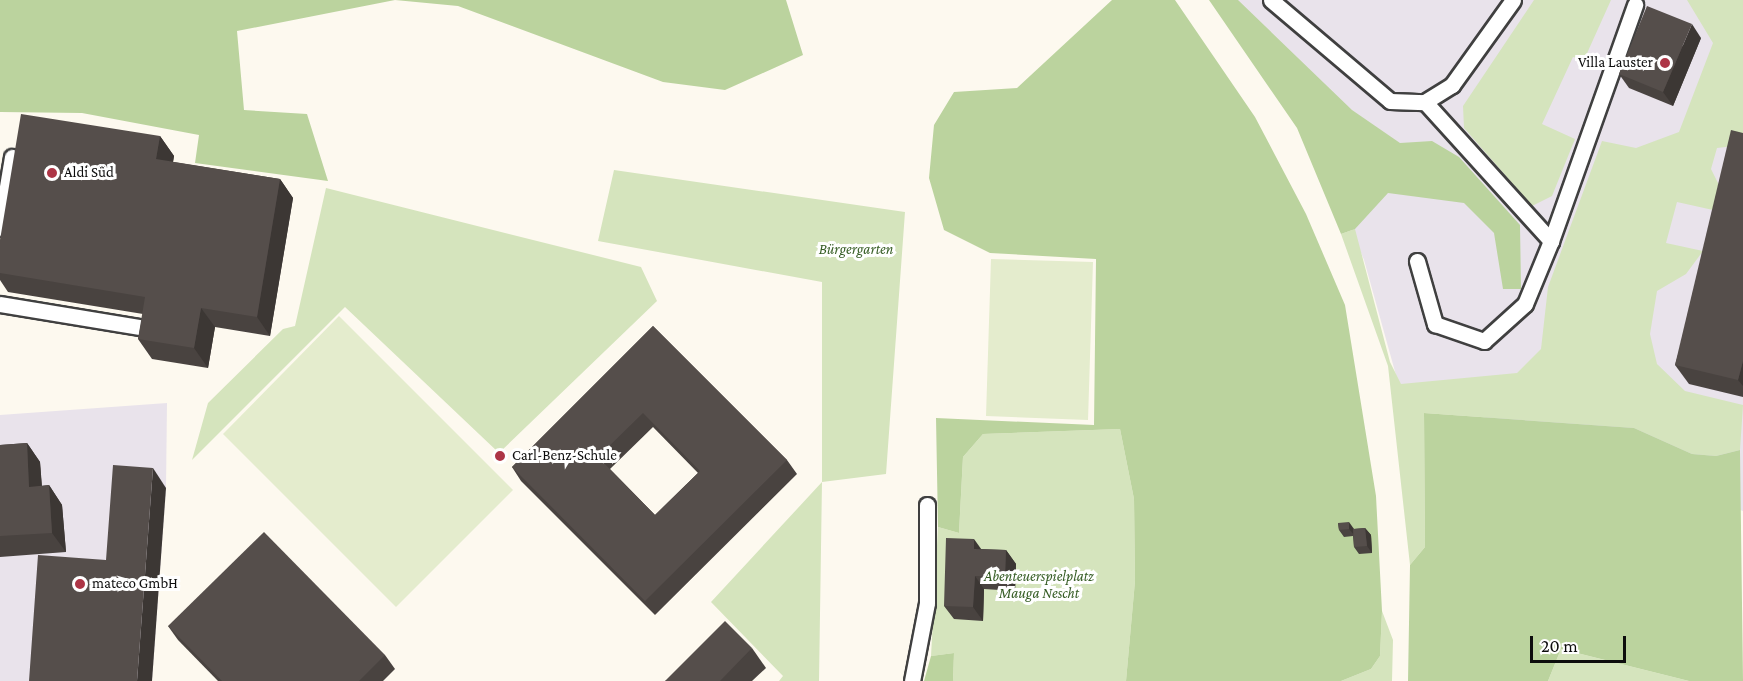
<!DOCTYPE html>
<meta charset="utf-8">
<style>
body{margin:0}
#map{position:relative;width:1743px;height:681px;overflow:hidden;background:#fdf9ef;font-family:"Crimson Pro",serif}
div>[style]{position:absolute}
[style*='--x']{left:calc(var(--x)*1px);top:calc(var(--y)*1px);width:calc(var(--w)*1px);rotate:calc(var(--a)*1deg)}
.industrial>*{inset:0;background:#e9e3eb}
.green>*{inset:0;background:#d5e4bd}
.forest>*{inset:0;background:#bbd39e}
.pitch>*{inset:0;background:#e4eccd}
.roads{filter:drop-shadow(2px 0 #404040) drop-shadow(-2px 0 #404040) drop-shadow(0 2px #404040) drop-shadow(0 -2px #404040)}
.service>*{height:15px;margin:-7.5px;padding:0 7.5px;transform-origin:7.5px;border-radius:7.5px;background:#fff}
.wall>*{inset:0;background:#494340}
.shaded-wall>*{inset:0;background:#3c3734}
.building>*{inset:0;background:#554e4b}
.dots>*{width:16px;height:16px;translate:-50% -50%;box-sizing:border-box;border:3px solid #fff;border-radius:50%}
span{translate:-50% -50%;white-space:nowrap;text-align:center;line-height:1.15;-webkit-text-stroke:6px #fff;paint-order:stroke}
.poi-label{font-size:15px;color:#0d0d0d}
.right{translate:-100% -50%;text-align:right}
.left{translate:0 -50%;text-align:left}
.park-label{font-size:15px;color:#365d25;font-style:italic}
.scale{position:absolute;left:1530px;top:636px;width:96px;height:27px;box-sizing:border-box;border:3px solid #0d0d0d;border-top:0;padding-left:8px;font-size:18px;line-height:21px;white-space:nowrap;color:#0d0d0d;-webkit-text-stroke:4px #fff;paint-order:stroke}
</style>
<div id="map">
<div class="industrial">
<i style="clip-path:polygon(1223px 0,1743px 0,1743px 511px,1399px 386px,1364px 260px,1306px 118px)"></i>
<i style="clip-path:polygon(167px 403px,166px 488px,152px 681px,0 681px,0 415px)"></i>
</div>
<div class="green">
<i style="clip-path:polygon(1534px 0,1611px 0,1584px 60px,1573px 57px,1542px 124px,1575px 139px,1552px 196px,1532px 206px,1464px 128px,1463px 106px)"></i>
<i style="clip-path:polygon(1687px 0,1743px 0,1743px 145px,1717px 148px,1711px 169px,1719px 185px,1713px 210px,1677px 202px,1666px 243px,1703px 251px,1686px 274px,1657px 291px,1650px 334px,1657px 364px,1685px 391px,1743px 405px,1740px 450px,1716px 456px,1692px 454px,1634px 428px,1424px 413px,1425px 547px,1410px 565px,1388px 366px,1341px 234px,1355px 229px,1390px 362px,1401px 384px,1517px 373px,1541px 349px,1548px 287px,1602px 141px,1636px 148px,1679px 132px,1713px 43px)"></i>
<i style="clip-path:polygon(614px 170px,905px 212px,886px 474px,822px 482px,819px 681px,779px 681px,783px 676px,711px 602px,822px 482px,822px 282px,598px 241px)"></i>
<i style="clip-path:polygon(326px 188px,641px 267px,657px 301px,499px 453px,345px 307px,192px 460px,208px 403px,283px 329px,295px 326px)"></i>
<i style="clip-path:polygon(1120px 429px,1134px 499px,1135px 581px,1126px 681px,953px 681px,954px 653px,931px 656px,938px 527px,959px 533px,963px 457px,983px 434px)"></i>
<i style="clip-path:polygon(1382px 611px,1393px 640px,1392px 681px,1341px 681px,1371px 669px,1380px 656px)"></i>
<i style="clip-path:polygon(1561px 649px,1689px 681px,1548px 681px)"></i>
</div>
<div class="forest">
<i style="clip-path:polygon(0 0,786px 0,803px 55px,725px 90px,663px 82px,458px 6px,395px 0,237px 31px,244px 110px,307px 114px,328px 181px,195px 163px,199px 135px,82px 113px,0 112px)"></i>
<i style="clip-path:polygon(1112px 0,1175px 0,1255px 117px,1306px 214px,1345px 305px,1376px 496px,1382px 611px,1380px 656px,1371px 669px,1341px 681px,1126px 681px,1135px 581px,1134px 499px,1120px 429px,983px 434px,963px 457px,959px 533px,938px 527px,936px 418px,1094px 425px,1096px 259px,990px 253px,944px 230px,929px 178px,934px 125px,954px 92px,1017px 88px)"></i>
<i style="clip-path:polygon(1209px 0,1238px 0,1352px 110px,1400px 143px,1432px 141px,1459px 157px,1520px 225px,1521px 289px,1503px 289px,1494px 233px,1464px 203px,1388px 193px,1355px 229px,1341px 234px,1297px 128px)"></i>
<i style="clip-path:polygon(1424px 413px,1634px 428px,1692px 454px,1716px 456px,1740px 450px,1743px 681px,1689px 681px,1561px 649px,1548px 681px,1408px 681px,1410px 565px,1425px 547px)"></i>
<i style="clip-path:polygon(954px 653px,953px 681px,924px 681px,931px 656px)"></i>
</div>
<div class="pitch">
<i style="clip-path:polygon(991px 259px,1093px 262px,1088px 420px,986px 416px)"></i>
<i style="clip-path:polygon(339px 316px,513px 490px,396px 607px,223px 434px)"></i>
</div>
<div class="roads">
<div class="service">
<i style="--x:1271;--y:0;--w:156;--a:40.3"></i>
<i style="--x:1390;--y:101;--w:35;--a:2"></i>
<i style="--x:1513;--y:0;--w:105;--a:125.7"></i>
<i style="--x:1452;--y:85;--w:32;--a:148"></i>
<i style="--x:1425;--y:102;--w:188;--a:47.8"></i>
<i style="--x:1551;--y:241;--w:251;--a:-70.4"></i>
<i style="--x:0;--y:228;--w:72;--a:-80.4"></i>
<i style="--x:1417;--y:261;--w:66;--a:74.1"></i>
<i style="--x:1435;--y:324;--w:52;--a:19.1"></i>
<i style="--x:1484;--y:341;--w:55;--a:-42.1"></i>
<i style="--x:1525;--y:304;--w:68;--a:-67.6"></i>
<i style="--x:0;--y:304;--w:159;--a:9.4"></i>
<i style="--x:912;--y:681;--w:79;--a:-79.1"></i>
<i style="--x:927;--y:603;--w:98;--a:-90"></i>
</div>
</div>
<div class="wall">
<i style="clip-path:polygon(1701px 38px,1673px 106px,1629px 88px,1619px 74px)"></i>
<i style="clip-path:polygon(1743px 133px,1743px 397px,1689px 384px,1675px 365px)"></i>
<i style="clip-path:polygon(160px 136px,174px 156px,173px 162px,280px 179px,293px 198px,270px 336px,215px 327px,208px 368px,152px 359px,138px 339px,143px 314px,8px 292px,0 280px,0 240px)"></i>
<i style="clip-path:polygon(evenodd,653px 326px,787px 460px,797px 474px,655px 615px,521px 481px,512px 467px,653px 326px,653px 427px,698px 473px,655px 515px,610px 469px,653px 427px)"></i>
<i style="clip-path:polygon(27px 443px,40px 462px,42px 486px,49px 485px,62px 505px,66px 552px,0 557px,0 445px)"></i>
<i style="clip-path:polygon(1338px 523px,1354px 529px,1365px 528px,1371px 535px,1372px 553px,1359px 554px,1354px 547px,1353px 536px,1344px 537px,1339px 530px)"></i>
<i style="clip-path:polygon(981px 549px,1006px 550px,1016px 564px,1015px 591px,984px 589px,983px 621px,954px 619px,944px 606px)"></i>
<i style="clip-path:polygon(168px 626px,385px 655px,395px 669px,383px 681px,218px 681px,178px 640px)"></i>
<i style="clip-path:polygon(752px 648px,766px 668px,752px 681px,665px 681px)"></i>
</div>
<div class="shaded-wall">
<i style="clip-path:polygon(1692px 24px,1701px 38px,1673px 106px,1663px 92px)"></i>
<i style="clip-path:polygon(160px 136px,174px 156px,170px 179px,156px 159px)"></i>
<i style="clip-path:polygon(280px 179px,293px 198px,270px 336px,257px 317px)"></i>
<i style="clip-path:polygon(201px 308px,215px 327px,208px 368px,194px 348px)"></i>
<i style="clip-path:polygon(1743px 361px,1743px 386px,1738px 380px)"></i>
<i style="clip-path:polygon(27px 443px,40px 462px,43px 506px,29px 487px)"></i>
<i style="clip-path:polygon(153px 468px,166px 488px,152px 681px,137px 681px)"></i>
<i style="clip-path:polygon(49px 485px,62px 505px,66px 552px,52px 533px)"></i>
<i style="clip-path:polygon(1349px 522px,1354px 529px,1355px 536px,1349px 529px)"></i>
<i style="clip-path:polygon(1365px 528px,1371px 535px,1372px 553px,1367px 546px)"></i>
<i style="clip-path:polygon(974px 539px,984px 553px,974px 549px)"></i>
<i style="clip-path:polygon(1006px 550px,1016px 564px,1015px 591px,1005px 577px)"></i>
<i style="clip-path:polygon(975px 576px,984px 589px,983px 621px,973px 607px)"></i>
</div>
<div class="building">
<i style="clip-path:polygon(1647px 6px,1692px 24px,1663px 92px,1619px 74px)"></i>
<i style="clip-path:polygon(21px 114px,160px 136px,156px 159px,280px 179px,257px 317px,201px 308px,194px 348px,138px 339px,145px 297px,0 273px,0 240px)"></i>
<i style="clip-path:polygon(1731px 130px,1743px 133px,1743px 361px,1738px 380px,1675px 365px)"></i>
<i style="clip-path:polygon(evenodd,653px 326px,787px 460px,645px 601px,512px 467px,653px 326px,643px 413px,700px 471px,655px 515px,598px 457px,643px 413px)"></i>
<i style="clip-path:polygon(27px 443px,29px 487px,49px 485px,52px 533px,0 536px,0 445px)"></i>
<i style="clip-path:polygon(113px 465px,153px 468px,137px 681px,29px 681px,38px 555px,106px 560px)"></i>
<i style="clip-path:polygon(1349px 522px,1349px 529px,1339px 530px,1338px 523px)"></i>
<i style="clip-path:polygon(1365px 528px,1367px 546px,1354px 547px,1353px 529px)"></i>
<i style="clip-path:polygon(264px 532px,385px 655px,359px 681px,222px 681px,168px 626px)"></i>
<i style="clip-path:polygon(946px 538px,974px 539px,974px 549px,1006px 550px,1005px 577px,975px 576px,973px 607px,944px 606px)"></i>
<i style="clip-path:polygon(725px 621px,752px 648px,720px 681px,665px 681px)"></i>
</div>
<div class="dots">
<i style="left:1665px;top:63px;background:#ad3546"></i>
<i style="left:52px;top:173px;background:#ad3546"></i>
<i style="left:500px;top:456px;background:#ad3546"></i>
<i style="left:80px;top:584px;background:#ad3546"></i>
</div>
<div class="poi-label">
<span class="right" style="left:1653px;top:63px">Villa Lauster</span>
<span class="left" style="left:64px;top:173px">Aldi Süd</span>
<span class="left" style="left:512px;top:456px">Carl-Benz-Schule</span>
<span class="left" style="left:92px;top:584px">mateco GmbH</span>
</div>
<div class="park-label">
<span style="left:856px;top:250px">Bürgergarten</span>
<span style="left:1039px;top:585px">Abenteuerspielplatz<br>Mauga Nescht</span>
</div>
<div class="scale">20 m</div>
</div>
